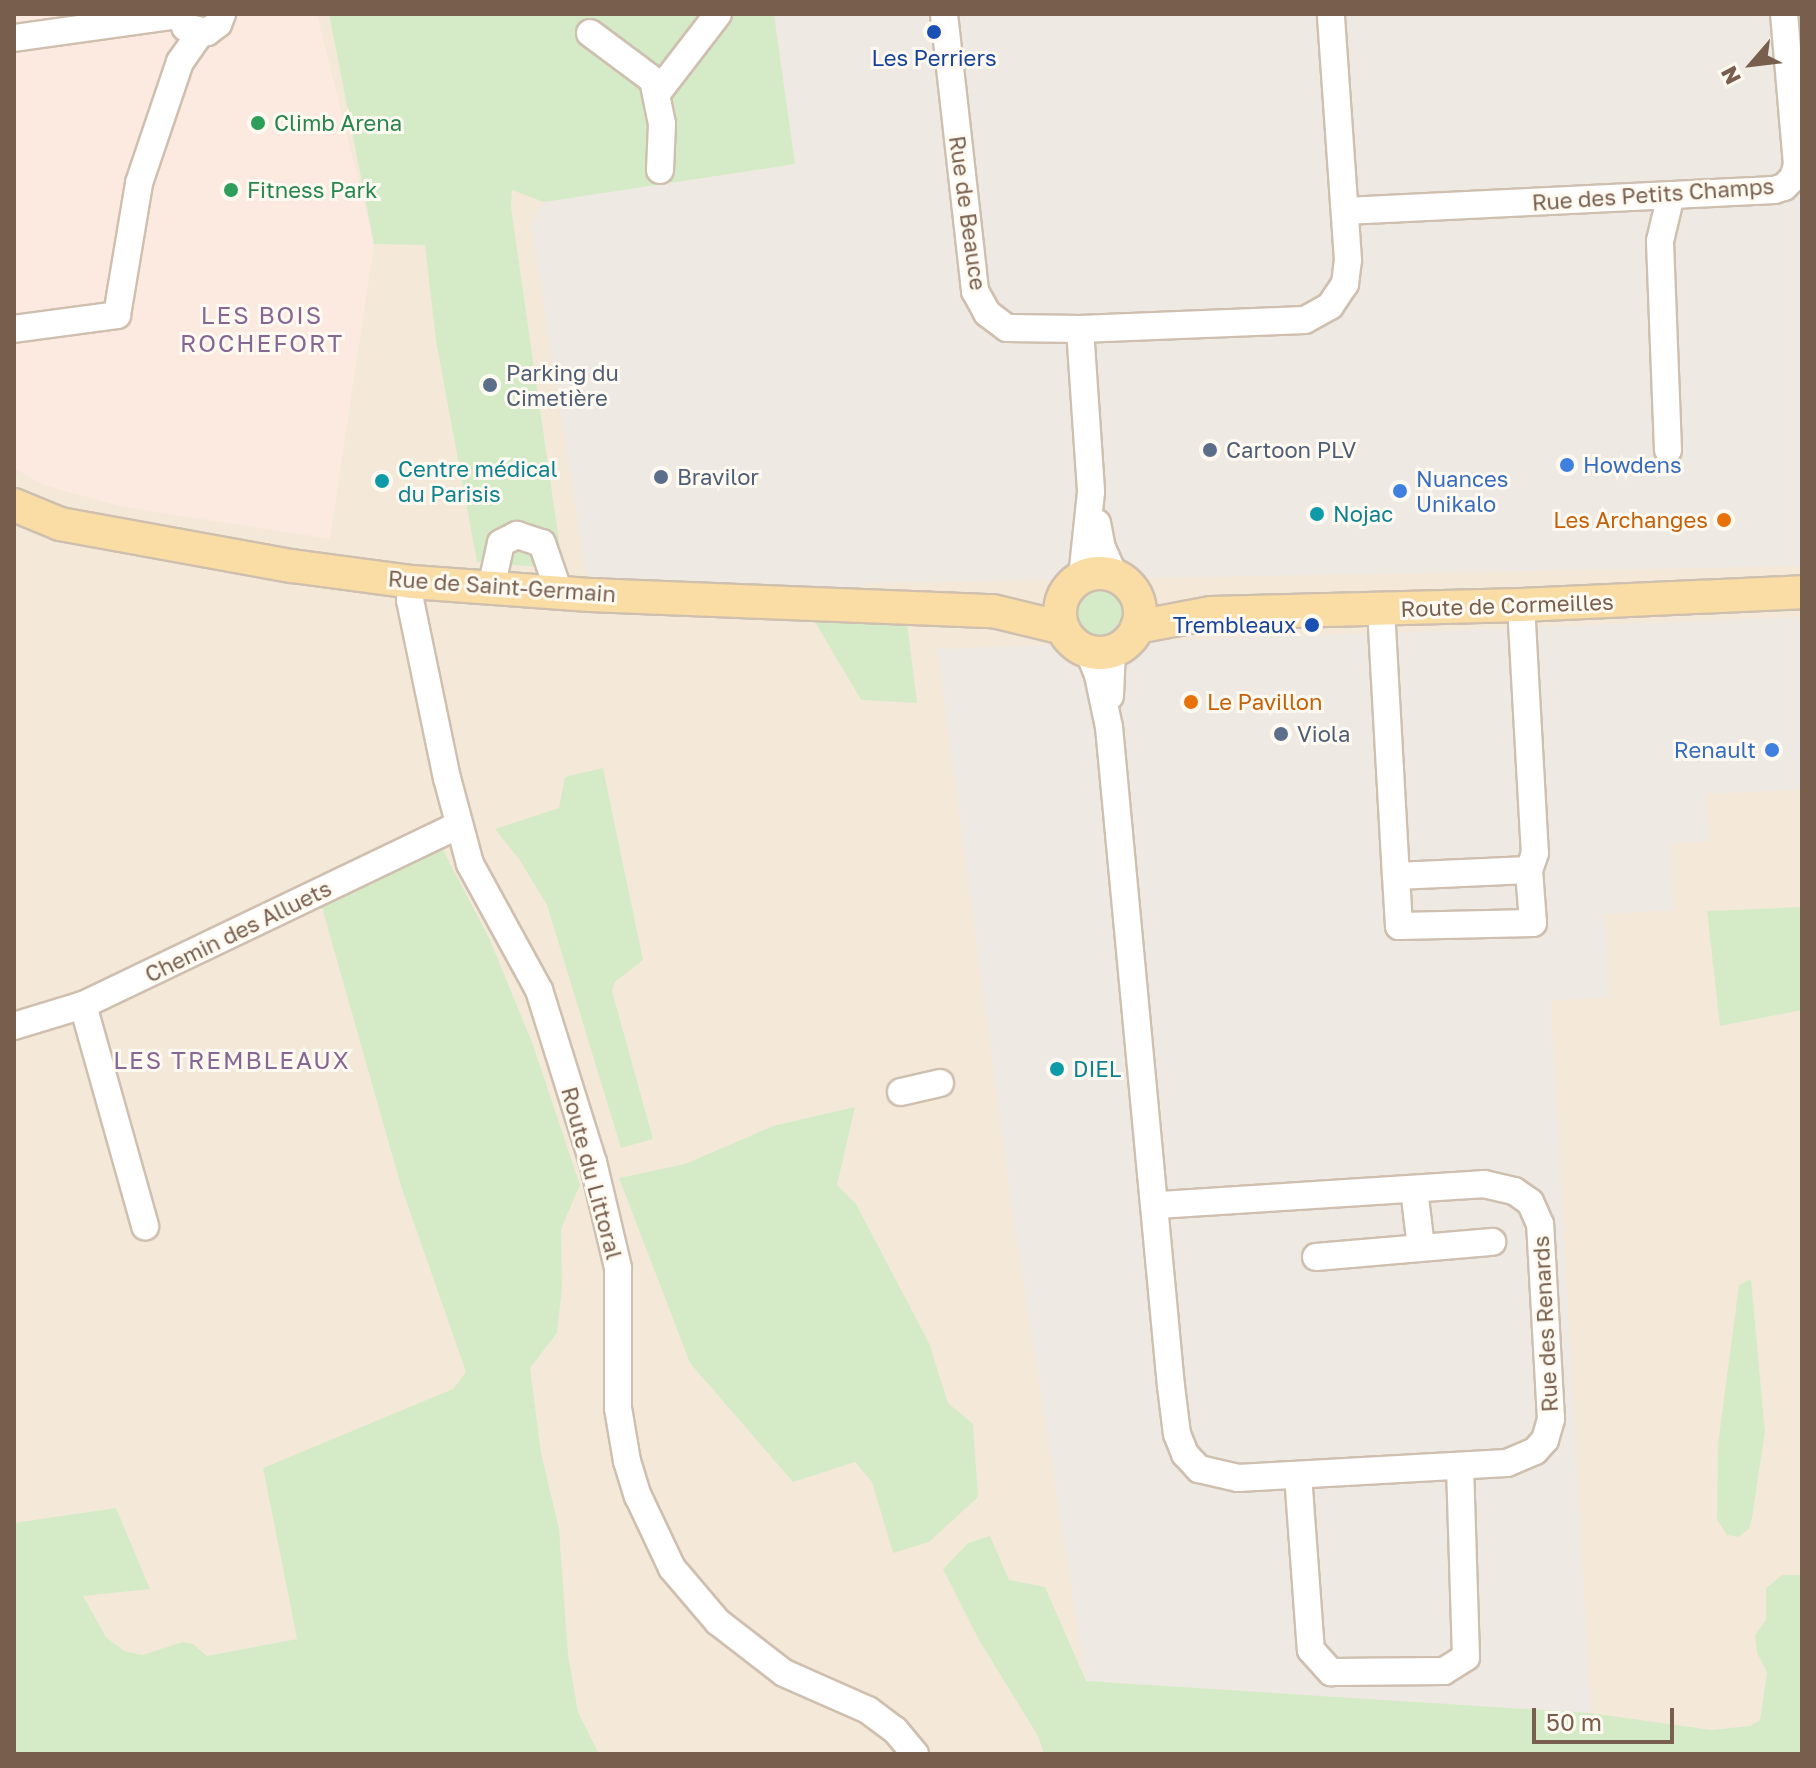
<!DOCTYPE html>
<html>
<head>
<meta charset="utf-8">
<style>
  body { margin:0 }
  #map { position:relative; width:1816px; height:1768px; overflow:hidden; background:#fcf6ea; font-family:"Golos Text",sans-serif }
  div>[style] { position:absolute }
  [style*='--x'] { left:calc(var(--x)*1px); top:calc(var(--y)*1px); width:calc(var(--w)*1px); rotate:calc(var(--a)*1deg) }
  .residential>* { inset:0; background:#f4e9d9 }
  .commercial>* { inset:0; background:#fce9df }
  .industrial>* { inset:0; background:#eee9e3 }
  .green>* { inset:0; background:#d5ebc8 }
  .round { border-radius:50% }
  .roads { filter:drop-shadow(2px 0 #cfbfaf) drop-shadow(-2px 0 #cfbfaf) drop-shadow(0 2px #cfbfaf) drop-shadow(0 -2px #cfbfaf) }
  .minor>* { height:26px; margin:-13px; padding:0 13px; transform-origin:13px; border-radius:13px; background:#fff }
  .major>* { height:32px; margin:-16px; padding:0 16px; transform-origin:16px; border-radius:16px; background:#f9dda5 }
  .major>.ring { margin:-16px; padding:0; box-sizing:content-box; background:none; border:32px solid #f9dda5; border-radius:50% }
  .dots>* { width:22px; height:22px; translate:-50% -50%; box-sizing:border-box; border:4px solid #fffaf1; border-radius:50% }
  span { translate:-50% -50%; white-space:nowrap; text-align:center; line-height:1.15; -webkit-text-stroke:6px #fffaf1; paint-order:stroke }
  .transit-label { font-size:22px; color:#164399 }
  .right { translate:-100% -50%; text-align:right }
  .leisure-label { font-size:22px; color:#27864d }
  .left { translate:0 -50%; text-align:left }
  .street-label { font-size:22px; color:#785e4d }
  .service-label { font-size:22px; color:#4e5e75 }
  .shop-label { font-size:22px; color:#366cbe }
  .culture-label { font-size:22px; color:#0d838f }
  .food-label { font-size:22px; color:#c56008 }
  .neighbourhood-label { font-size:24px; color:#866693; letter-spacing:2px }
  .frame { position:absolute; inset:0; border:16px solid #785e4d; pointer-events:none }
  .north { position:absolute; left:1712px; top:24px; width:80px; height:80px; -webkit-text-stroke:6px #fffaf1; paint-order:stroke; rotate:242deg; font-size:22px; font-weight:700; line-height:32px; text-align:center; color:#785e4d }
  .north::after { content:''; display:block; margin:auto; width:28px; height:36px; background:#785e4d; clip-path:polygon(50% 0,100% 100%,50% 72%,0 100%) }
  .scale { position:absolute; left:1532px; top:1708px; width:142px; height:36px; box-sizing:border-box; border:4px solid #785e4d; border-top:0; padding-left:10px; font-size:24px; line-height:28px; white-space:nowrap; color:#785e4d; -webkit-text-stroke:6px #fffaf1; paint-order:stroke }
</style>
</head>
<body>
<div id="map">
  <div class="residential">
    <div style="clip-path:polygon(14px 14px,1802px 14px,1802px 1754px,14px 1754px)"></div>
  </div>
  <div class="commercial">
    <div style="clip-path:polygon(14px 14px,317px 14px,374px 244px,330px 539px,123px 507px,43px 485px,14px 468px)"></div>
  </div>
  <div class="industrial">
    <div style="clip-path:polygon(774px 14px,1802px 14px,1802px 566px,871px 583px,839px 594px,596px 580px,586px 573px,531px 224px,544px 202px,795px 164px)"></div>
    <div style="clip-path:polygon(1802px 617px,1802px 789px,1706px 794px,1709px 841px,1671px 844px,1674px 910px,1605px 914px,1609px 997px,1551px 1001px,1591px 1713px,1086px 1681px,1012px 1209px,937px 649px)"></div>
  </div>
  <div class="green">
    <div style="clip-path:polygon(329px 14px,774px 14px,795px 164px,544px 202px,512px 190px,511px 207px,563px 569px,477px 562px,436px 341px,425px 245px,374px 244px)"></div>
    <div class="round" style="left:1072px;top:585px;width:56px;height:56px"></div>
    <div style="clip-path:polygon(815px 622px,907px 623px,917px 703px,861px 700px)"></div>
    <div style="clip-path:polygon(603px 768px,643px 960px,615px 982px,612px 991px,653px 1139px,621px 1148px,547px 905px,519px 859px,495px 829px,559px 808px,565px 777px)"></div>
    <div style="clip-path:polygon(441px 846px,489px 938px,532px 1042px,580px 1185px,561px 1229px,562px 1287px,557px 1333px,530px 1368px,541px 1453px,559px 1529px,568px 1654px,578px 1712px,599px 1754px,14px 1754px,14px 1523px,116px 1508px,150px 1589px,83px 1596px,106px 1637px,124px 1651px,142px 1655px,183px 1642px,193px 1644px,207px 1656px,297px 1639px,263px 1468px,453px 1389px,466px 1372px,401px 1186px,319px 897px)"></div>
    <div style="clip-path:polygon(1802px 907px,1802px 1010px,1720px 1026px,1707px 911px)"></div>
    <div style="clip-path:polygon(855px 1107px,837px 1185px,856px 1204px,929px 1343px,948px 1403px,973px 1424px,978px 1497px,929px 1542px,893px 1553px,872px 1482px,855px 1462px,793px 1482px,690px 1363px,619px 1178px,685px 1164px,773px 1126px)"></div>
    <div style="clip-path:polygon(1751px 1279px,1765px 1432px,1752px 1518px,1749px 1529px,1738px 1537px,1727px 1535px,1717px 1520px,1718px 1444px,1739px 1285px)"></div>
    <div style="clip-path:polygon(990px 1536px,1009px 1580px,1045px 1587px,1086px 1681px,1591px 1713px,1711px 1730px,1750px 1726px,1760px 1720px,1767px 1672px,1757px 1653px,1755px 1635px,1766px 1620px,1766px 1588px,1782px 1575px,1802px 1575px,1802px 1754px,1044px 1754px,1038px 1736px,979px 1640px,943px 1569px,968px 1543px)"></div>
  </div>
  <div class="roads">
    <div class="minor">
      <div style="--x:944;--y:14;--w:279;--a:83.6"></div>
      <div style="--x:975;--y:291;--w:25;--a:61"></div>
      <div style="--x:987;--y:313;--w:25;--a:37"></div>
      <div style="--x:1007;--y:328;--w:73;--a:0.8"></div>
      <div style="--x:1080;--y:329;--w:225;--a:-2.3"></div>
      <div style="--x:1305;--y:320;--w:29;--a:-29"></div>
      <div style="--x:1330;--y:306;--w:27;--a:-56"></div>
      <div style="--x:1345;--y:284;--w:24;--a:-83"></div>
      <div style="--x:1348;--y:260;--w:247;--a:-94"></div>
      <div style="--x:185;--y:27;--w:23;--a:13"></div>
      <div style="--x:207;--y:32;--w:14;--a:-36"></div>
      <div style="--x:218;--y:24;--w:11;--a:-68"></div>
      <div style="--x:590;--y:33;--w:79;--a:36.7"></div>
      <div style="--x:653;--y:80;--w:45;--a:78.4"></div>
      <div style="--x:662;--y:124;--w:46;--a:92.5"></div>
      <div style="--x:14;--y:38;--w:165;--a:-8"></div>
      <div style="--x:658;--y:92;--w:98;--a:-52.4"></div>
      <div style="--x:1345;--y:211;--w:430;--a:-2.8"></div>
      <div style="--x:1774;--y:190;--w:10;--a:-17"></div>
      <div style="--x:1784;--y:187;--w:13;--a:-45"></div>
      <div style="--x:1793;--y:178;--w:14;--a:-73"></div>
      <div style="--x:1797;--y:165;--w:152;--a:-94.9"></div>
      <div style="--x:14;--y:329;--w:104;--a:-7.7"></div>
      <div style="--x:117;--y:315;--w:134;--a:-80.5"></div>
      <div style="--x:139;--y:183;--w:128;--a:-71.3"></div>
      <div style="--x:180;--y:62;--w:35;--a:-55"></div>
      <div style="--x:1080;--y:329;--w:163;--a:86.1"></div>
      <div style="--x:1091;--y:492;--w:85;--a:96"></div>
      <div style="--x:1668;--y:450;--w:209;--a:-92.2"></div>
      <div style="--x:1660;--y:241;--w:47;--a:-76.6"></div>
      <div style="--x:1097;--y:523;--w:25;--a:79"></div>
      <div style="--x:1102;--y:548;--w:30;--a:66"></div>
      <div style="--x:412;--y:582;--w:18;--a:96"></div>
      <div style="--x:410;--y:600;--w:182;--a:78.3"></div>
      <div style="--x:447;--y:778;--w:89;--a:75"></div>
      <div style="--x:470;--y:864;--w:144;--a:61.3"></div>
      <div style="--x:539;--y:990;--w:180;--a:72.6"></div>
      <div style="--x:593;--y:1162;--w:109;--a:76.7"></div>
      <div style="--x:618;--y:1268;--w:140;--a:90"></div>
      <div style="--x:618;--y:1408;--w:54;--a:80.4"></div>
      <div style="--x:627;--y:1461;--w:37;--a:73"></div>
      <div style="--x:638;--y:1496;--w:80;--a:64.7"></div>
      <div style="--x:672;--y:1568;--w:71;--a:49.6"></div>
      <div style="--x:718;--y:1622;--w:83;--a:37.7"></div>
      <div style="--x:784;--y:1673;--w:92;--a:23.8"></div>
      <div style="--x:868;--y:1710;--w:34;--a:37"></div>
      <div style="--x:895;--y:1730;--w:31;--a:50"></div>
      <div style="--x:491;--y:588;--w:46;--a:-77.5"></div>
      <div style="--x:501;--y:543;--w:18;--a:-27"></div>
      <div style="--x:517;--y:535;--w:26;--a:18"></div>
      <div style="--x:542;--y:543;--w:52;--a:70.9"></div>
      <div style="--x:1521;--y:605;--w:248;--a:86.8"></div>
      <div style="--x:1535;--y:853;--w:18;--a:109"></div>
      <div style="--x:1381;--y:609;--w:267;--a:86.8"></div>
      <div style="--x:1088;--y:650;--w:27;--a:68"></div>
      <div style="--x:1098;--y:675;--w:53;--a:78.1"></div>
      <div style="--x:1109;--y:727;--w:662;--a:84.63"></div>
      <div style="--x:1171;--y:1386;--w:48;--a:82.9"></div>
      <div style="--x:1177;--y:1434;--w:22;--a:68"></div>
      <div style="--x:1185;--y:1454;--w:21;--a:47"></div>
      <div style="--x:1199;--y:1469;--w:40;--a:13"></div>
      <div style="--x:1238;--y:1478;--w:269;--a:-3.2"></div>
      <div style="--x:1507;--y:1463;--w:30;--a:-23"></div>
      <div style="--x:1535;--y:1451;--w:15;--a:-48"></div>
      <div style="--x:1545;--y:1440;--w:22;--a:-74"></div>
      <div style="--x:1551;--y:1419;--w:195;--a:-93.2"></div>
      <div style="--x:1540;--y:1224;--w:24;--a:-114"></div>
      <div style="--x:1530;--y:1202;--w:19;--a:-145"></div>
      <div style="--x:1514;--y:1191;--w:31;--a:-167"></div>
      <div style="--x:1484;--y:1184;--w:330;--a:176.3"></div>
      <div style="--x:1110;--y:696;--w:45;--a:-87.5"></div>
      <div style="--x:1529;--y:870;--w:53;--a:85.7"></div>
      <div style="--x:1533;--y:923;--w:134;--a:178.7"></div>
      <div style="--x:1399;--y:926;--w:50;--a:-93.4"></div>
      <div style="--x:1396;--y:876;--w:133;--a:-2.6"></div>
      <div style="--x:83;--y:1005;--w:230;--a:74.3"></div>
      <div style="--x:14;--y:1026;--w:72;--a:-16.9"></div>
      <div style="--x:83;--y:1005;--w:417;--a:-25.6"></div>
      <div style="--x:901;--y:1092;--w:40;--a:-13"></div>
      <div style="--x:1414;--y:1189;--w:59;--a:83.2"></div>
      <div style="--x:1316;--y:1257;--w:177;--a:-4.9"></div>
      <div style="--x:1298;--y:1475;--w:175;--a:85.8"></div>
      <div style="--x:1311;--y:1650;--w:30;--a:48"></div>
      <div style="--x:1331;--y:1672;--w:113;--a:-0.5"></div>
      <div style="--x:1444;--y:1671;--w:26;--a:-32"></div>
      <div style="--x:1466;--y:1657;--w:191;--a:-91.8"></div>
    </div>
    <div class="major">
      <div style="--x:14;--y:505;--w:50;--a:22.4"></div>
      <div style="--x:60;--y:524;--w:236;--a:10.3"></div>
      <div style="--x:292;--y:566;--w:121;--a:7.6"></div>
      <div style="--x:412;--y:582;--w:178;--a:4.2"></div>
      <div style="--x:590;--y:595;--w:403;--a:2.3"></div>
      <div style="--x:993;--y:611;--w:72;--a:13.7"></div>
      <div class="ring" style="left:1060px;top:573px;width:48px;height:48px"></div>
      <div style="--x:1137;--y:627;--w:75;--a:-10.7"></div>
      <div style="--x:1211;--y:613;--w:310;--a:-1.5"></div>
      <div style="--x:1521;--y:605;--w:281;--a:-2.6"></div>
    </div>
  </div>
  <div class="dots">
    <div style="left:934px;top:32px;background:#1a4fb4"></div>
    <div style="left:258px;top:123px;background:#2e9e5b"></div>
    <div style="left:231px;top:190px;background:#2e9e5b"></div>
    <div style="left:490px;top:385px;background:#5c6f8a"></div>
    <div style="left:1210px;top:450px;background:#5c6f8a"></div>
    <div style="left:1567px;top:465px;background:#3f7fe0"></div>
    <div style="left:661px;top:477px;background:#5c6f8a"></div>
    <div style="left:382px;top:481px;background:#0f9aa8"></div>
    <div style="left:1400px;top:491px;background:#3f7fe0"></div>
    <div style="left:1317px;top:514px;background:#0f9aa8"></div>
    <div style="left:1724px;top:520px;background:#e8710a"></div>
    <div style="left:1312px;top:625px;background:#1a4fb4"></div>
    <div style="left:1191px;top:702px;background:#e8710a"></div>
    <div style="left:1281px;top:734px;background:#5c6f8a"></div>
    <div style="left:1772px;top:750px;background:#3f7fe0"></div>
    <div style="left:1057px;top:1069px;background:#0f9aa8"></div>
  </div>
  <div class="transit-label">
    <span style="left:934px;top:58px">Les Perriers</span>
    <span class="right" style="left:1296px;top:625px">Trembleaux</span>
  </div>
  <div class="leisure-label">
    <span class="left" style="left:274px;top:123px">Climb Arena</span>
    <span class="left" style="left:247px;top:190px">Fitness Park</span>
  </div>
  <div class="street-label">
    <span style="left:1653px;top:194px;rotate:-4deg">Rue des Petits Champs</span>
    <span style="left:968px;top:213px;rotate:82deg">Rue de Beauce</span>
    <span style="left:502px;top:586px;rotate:4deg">Rue de Saint-Germain</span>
    <span style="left:1507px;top:605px;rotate:-2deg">Route de Cormeilles</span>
    <span style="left:238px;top:931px;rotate:-26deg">Chemin des Alluets</span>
    <span style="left:592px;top:1173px;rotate:75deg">Route du Littoral</span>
    <span style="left:1545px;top:1324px;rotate:-93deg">Rue des Renards</span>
  </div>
  <div class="service-label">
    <span class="left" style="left:506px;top:385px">Parking du<br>Cimetière</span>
    <span class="left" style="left:1226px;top:450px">Cartoon PLV</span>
    <span class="left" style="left:677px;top:477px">Bravilor</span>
    <span class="left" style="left:1297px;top:734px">Viola</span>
  </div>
  <div class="shop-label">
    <span class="left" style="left:1583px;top:465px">Howdens</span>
    <span class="left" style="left:1416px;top:491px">Nuances<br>Unikalo</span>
    <span class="right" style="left:1756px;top:750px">Renault</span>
  </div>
  <div class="culture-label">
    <span class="left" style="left:398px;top:481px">Centre médical<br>du Parisis</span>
    <span class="left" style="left:1333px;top:514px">Nojac</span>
    <span class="left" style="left:1073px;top:1069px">DIEL</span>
  </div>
  <div class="food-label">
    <span class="right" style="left:1708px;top:520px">Les Archanges</span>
    <span class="left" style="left:1207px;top:702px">Le Pavillon</span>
  </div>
  <div class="neighbourhood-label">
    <span style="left:262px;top:329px">LES BOIS<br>ROCHEFORT</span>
    <span style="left:232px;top:1060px">LES TREMBLEAUX</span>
  </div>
  <div class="frame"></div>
  <div class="north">N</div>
  <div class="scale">50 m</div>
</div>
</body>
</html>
